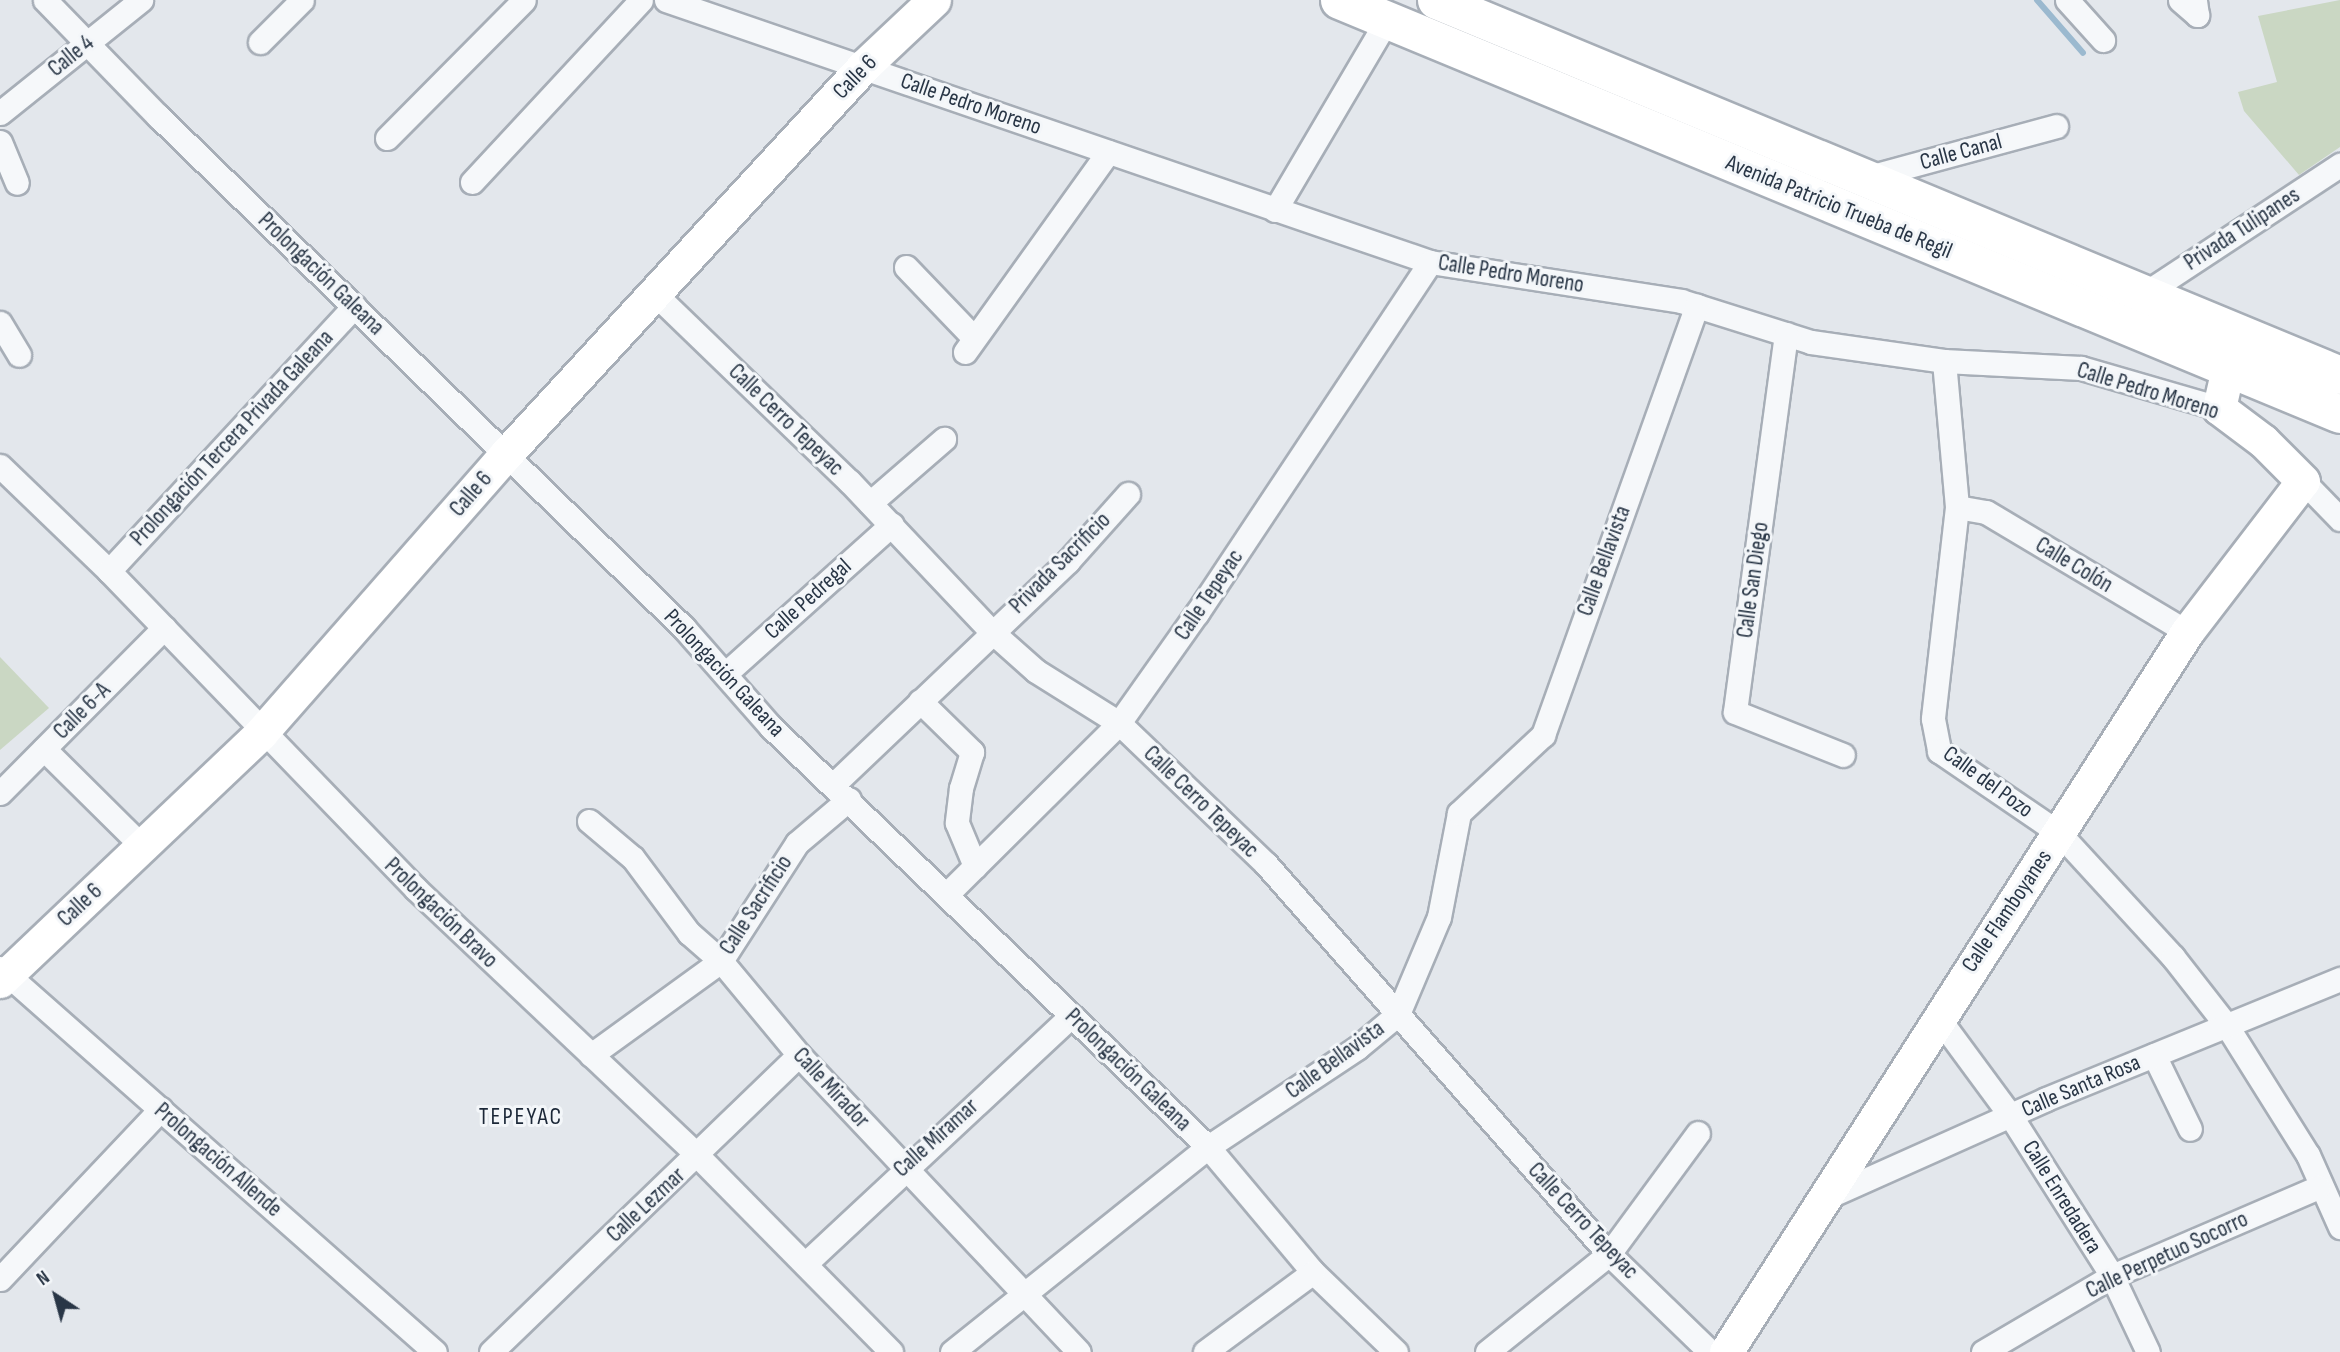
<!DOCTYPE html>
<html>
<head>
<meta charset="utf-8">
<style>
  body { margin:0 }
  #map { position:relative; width:2340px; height:1352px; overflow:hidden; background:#e3e7ec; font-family:"Sofia Sans Condensed",sans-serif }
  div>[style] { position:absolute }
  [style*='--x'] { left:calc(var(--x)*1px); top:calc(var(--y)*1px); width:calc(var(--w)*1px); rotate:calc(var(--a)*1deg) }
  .green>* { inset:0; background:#cad7c3 }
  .stream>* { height:6px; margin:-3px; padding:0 3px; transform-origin:3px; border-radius:3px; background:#9bb9cf }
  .roads { filter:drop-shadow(2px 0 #a7aeb7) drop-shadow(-2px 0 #a7aeb7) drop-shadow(0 2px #a7aeb7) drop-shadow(0 -2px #a7aeb7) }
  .street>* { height:23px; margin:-11.5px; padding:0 11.5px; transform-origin:11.5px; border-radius:11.5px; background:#f6f8fa }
  .secondary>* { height:33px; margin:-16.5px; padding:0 16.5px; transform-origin:16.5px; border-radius:16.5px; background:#fff }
  .primary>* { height:37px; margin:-18.5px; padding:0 18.5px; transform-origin:18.5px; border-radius:18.5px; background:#fff }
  span { translate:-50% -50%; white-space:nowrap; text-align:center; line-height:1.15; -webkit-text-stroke:6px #f3f6f9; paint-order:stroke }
  .street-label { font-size:23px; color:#293646 }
  .neighbourhood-label { font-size:24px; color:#1b2737; letter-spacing:2px }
  .north { position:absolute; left:21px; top:1261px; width:70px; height:70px; -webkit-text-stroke:5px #f3f6f9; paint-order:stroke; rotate:324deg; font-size:19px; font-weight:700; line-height:28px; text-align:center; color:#293646 }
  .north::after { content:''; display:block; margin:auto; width:24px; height:32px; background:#293646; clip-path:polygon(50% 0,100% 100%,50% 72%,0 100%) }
</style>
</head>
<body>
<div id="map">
  <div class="green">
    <div style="clip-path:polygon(2340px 0,2340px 147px,2299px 175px,2244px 111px,2238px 92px,2277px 82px,2258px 16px)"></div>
    <div style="clip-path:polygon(0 657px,49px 708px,0 750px)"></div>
  </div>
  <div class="stream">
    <div style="--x:2037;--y:0;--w:70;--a:49"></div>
  </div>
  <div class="roads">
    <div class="street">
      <div style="--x:45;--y:0;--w:162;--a:45.8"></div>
      <div style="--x:158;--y:116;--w:734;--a:44.23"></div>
      <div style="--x:684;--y:628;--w:132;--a:48.7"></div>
      <div style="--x:771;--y:727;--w:606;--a:43.86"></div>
      <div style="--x:1208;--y:1147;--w:163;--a:50"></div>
      <div style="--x:1313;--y:1272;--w:115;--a:43.9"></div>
      <div style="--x:666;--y:0;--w:808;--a:18.93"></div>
      <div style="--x:1430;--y:262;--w:254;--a:8.8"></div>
      <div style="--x:1681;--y:301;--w:136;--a:17.5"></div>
      <div style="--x:1811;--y:342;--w:134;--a:8.1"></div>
      <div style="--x:1944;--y:361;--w:137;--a:2.9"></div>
      <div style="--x:2081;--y:368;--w:144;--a:16.2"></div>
      <div style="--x:2067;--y:0;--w:54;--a:48"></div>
      <div style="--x:2180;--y:0;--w:23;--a:41"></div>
      <div style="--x:2197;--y:15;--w:15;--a:-98"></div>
      <div style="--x:260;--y:42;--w:59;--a:-45"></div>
      <div style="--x:0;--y:113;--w:181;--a:-38.7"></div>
      <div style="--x:387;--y:138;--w:194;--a:-45.2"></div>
      <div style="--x:0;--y:142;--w:44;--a:67.5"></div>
      <div style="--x:1865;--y:178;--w:198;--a:-15.2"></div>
      <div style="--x:472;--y:182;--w:248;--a:-47.1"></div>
      <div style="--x:1275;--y:210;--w:221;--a:-59.5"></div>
      <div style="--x:906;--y:267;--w:98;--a:46.2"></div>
      <div style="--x:654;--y:293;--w:271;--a:44"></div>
      <div style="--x:849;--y:481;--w:207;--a:46.6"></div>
      <div style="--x:991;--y:631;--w:60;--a:41.6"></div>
      <div style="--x:1036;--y:671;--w:98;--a:32.1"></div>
      <div style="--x:1119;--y:723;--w:204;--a:43.8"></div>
      <div style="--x:1266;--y:864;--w:519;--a:48.67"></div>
      <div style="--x:1609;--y:1254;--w:141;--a:44.1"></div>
      <div style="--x:2144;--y:294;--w:235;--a:-33.4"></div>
      <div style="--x:0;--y:323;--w:37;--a:59"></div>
      <div style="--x:1786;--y:334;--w:381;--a:97.7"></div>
      <div style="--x:1735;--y:712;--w:116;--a:21.7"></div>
      <div style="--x:965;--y:352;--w:246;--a:-54.4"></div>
      <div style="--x:1944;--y:361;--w:147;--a:84.9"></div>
      <div style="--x:1957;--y:507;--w:213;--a:96.5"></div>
      <div style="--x:1933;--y:719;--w:33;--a:79"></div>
      <div style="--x:1939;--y:751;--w:145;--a:34.3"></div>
      <div style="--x:2059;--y:833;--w:168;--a:47.4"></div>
      <div style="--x:2173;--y:957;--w:88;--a:52"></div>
      <div style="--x:2227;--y:1026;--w:152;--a:57.9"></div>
      <div style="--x:2308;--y:1155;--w:79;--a:66"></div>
      <div style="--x:0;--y:466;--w:151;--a:43.9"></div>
      <div style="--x:109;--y:571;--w:442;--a:46"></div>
      <div style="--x:416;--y:889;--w:388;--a:43.4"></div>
      <div style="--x:698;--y:1156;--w:275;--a:45.4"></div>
      <div style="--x:2303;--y:481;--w:53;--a:45.8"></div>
      <div style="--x:870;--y:503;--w:98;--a:-40.9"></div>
      <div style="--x:1957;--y:507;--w:29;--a:10"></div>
      <div style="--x:1986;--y:512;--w:234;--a:30.8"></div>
      <div style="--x:109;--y:571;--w:361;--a:-47.2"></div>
      <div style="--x:725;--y:674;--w:224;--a:-41.9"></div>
      <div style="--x:920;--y:701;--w:73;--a:44.4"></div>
      <div style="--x:972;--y:752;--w:38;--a:107"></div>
      <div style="--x:961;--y:788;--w:35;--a:97"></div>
      <div style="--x:957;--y:823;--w:47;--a:67.3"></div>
      <div style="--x:44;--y:749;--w:138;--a:44.7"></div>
      <div style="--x:833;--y:785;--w:325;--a:-43.6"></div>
      <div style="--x:1068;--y:561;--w:90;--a:-48.2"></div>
      <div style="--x:0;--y:793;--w:233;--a:-45.2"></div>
      <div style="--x:589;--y:821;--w:57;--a:40.1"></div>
      <div style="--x:633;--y:858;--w:94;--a:53.3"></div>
      <div style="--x:689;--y:933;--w:43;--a:41.2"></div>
      <div style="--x:721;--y:961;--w:122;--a:50.3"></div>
      <div style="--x:799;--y:1055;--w:408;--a:46.7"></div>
      <div style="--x:946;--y:895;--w:244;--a:-44.8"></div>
      <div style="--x:1119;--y:723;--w:135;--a:-54.7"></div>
      <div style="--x:1197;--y:613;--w:421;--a:-56.4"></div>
      <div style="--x:0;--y:968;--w:580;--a:41.44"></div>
      <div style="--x:1937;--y:1016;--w:123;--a:53.6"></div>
      <div style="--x:2010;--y:1115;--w:191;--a:57.6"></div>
      <div style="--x:2112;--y:1276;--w:84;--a:64.7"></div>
      <div style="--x:591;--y:1055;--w:160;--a:-35.9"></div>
      <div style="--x:721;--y:961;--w:140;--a:-57.2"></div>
      <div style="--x:797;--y:843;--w:68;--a:-40.2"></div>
      <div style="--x:2154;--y:1055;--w:82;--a:64.1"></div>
      <div style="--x:1825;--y:1198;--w:242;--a:-24.1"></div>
      <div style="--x:2046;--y:1099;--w:318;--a:-22.2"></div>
      <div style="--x:805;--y:1264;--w:364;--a:-43"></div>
      <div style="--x:0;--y:1279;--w:234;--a:-46.6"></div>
      <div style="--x:491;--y:1352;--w:428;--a:-44"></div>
      <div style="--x:952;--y:1352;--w:328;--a:-38.7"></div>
      <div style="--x:1208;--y:1147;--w:179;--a:-33.6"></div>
      <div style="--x:1357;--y:1048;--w:53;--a:-39.7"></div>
      <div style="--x:1398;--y:1014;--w:105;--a:-67.1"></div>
      <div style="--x:1439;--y:917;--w:106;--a:-79.1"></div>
      <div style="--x:1459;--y:813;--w:115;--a:-42.9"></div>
      <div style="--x:1543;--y:735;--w:456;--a:-70.3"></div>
      <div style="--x:1205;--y:1352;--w:134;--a:-36.5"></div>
      <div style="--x:1487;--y:1352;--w:156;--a:-38.8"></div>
      <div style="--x:1609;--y:1254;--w:150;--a:-53.7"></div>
      <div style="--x:1983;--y:1352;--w:150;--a:-30.5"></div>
      <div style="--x:2112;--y:1276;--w:225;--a:-23.3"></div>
    </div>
    <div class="secondary">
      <div style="--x:0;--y:981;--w:360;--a:-43.5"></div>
      <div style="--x:261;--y:733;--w:373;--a:-48.7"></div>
      <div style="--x:507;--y:453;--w:527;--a:-47.31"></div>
      <div style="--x:864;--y:66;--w:96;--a:-43.3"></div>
      <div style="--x:1726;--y:1352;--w:855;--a:-57.37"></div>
      <div style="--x:2187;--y:632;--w:190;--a:-52.5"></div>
      <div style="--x:2303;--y:481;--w:57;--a:-135"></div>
      <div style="--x:2263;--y:441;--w:55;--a:-143.1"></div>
      <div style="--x:2219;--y:408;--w:41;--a:-77.3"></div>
    </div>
    <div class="primary">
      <div style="--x:1339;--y:0;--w:1083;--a:22.47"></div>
      <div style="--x:1436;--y:0;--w:979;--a:22.53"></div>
    </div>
  </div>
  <div class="street-label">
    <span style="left:71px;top:56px;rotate:-39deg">Calle 4</span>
    <span style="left:855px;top:77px;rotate:-46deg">Calle 6</span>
    <span style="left:971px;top:104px;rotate:19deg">Calle Pedro Moreno</span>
    <span style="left:1961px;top:152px;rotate:-15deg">Calle Canal</span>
    <span style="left:1839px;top:207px;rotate:22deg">Avenida Patricio Trueba de Regil</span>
    <span style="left:2242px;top:229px;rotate:-33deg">Privada Tulipanes</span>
    <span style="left:321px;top:274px;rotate:44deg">Prolongación Galeana</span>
    <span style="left:1511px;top:274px;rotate:9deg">Calle Pedro Moreno</span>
    <span style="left:2148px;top:391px;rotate:17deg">Calle Pedro Moreno</span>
    <span style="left:786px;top:420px;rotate:44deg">Calle Cerro Tepeyac</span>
    <span style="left:232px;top:438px;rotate:-47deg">Prolongación Tercera Privada Galeana</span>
    <span style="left:471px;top:494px;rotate:-49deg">Calle 6</span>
    <span style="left:1604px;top:561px;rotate:-70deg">Calle Bellavista</span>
    <span style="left:1060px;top:563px;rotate:-45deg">Privada Sacrificio</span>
    <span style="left:2074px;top:565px;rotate:31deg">Calle Colón</span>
    <span style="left:1753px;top:580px;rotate:-82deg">Calle San Diego</span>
    <span style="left:1209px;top:595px;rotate:-56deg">Calle Tepeyac</span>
    <span style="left:808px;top:599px;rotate:-42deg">Calle Pedregal</span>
    <span style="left:724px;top:673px;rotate:47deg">Prolongación Galeana</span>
    <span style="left:82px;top:711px;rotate:-45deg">Calle 6-A</span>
    <span style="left:1988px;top:782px;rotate:36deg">Calle del Pozo</span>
    <span style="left:1201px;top:802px;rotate:44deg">Calle Cerro Tepeyac</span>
    <span style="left:80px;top:905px;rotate:-43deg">Calle 6</span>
    <span style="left:756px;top:905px;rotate:-57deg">Calle Sacrificio</span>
    <span style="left:2007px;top:911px;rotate:-56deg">Calle Flamboyanes</span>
    <span style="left:441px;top:913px;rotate:44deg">Prolongación Bravo</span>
    <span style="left:1335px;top:1060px;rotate:-36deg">Calle Bellavista</span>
    <span style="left:1128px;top:1070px;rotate:44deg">Prolongación Galeana</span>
    <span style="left:2081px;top:1086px;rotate:-23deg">Calle Santa Rosa</span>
    <span style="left:831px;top:1088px;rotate:47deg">Calle Mirador</span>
    <span style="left:936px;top:1138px;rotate:-42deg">Calle Miramar</span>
    <span style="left:218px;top:1160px;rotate:41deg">Prolongación Allende</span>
    <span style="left:2062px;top:1197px;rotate:58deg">Calle Enredadera</span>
    <span style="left:646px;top:1205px;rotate:-43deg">Calle Lezmar</span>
    <span style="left:1583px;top:1221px;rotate:47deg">Calle Cerro Tepeyac</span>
    <span style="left:2167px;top:1255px;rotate:-25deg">Calle Perpetuo Socorro</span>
  </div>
  <div class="neighbourhood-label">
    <span style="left:521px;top:1117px">TEPEYAC</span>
  </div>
  <div class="north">N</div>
</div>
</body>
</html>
